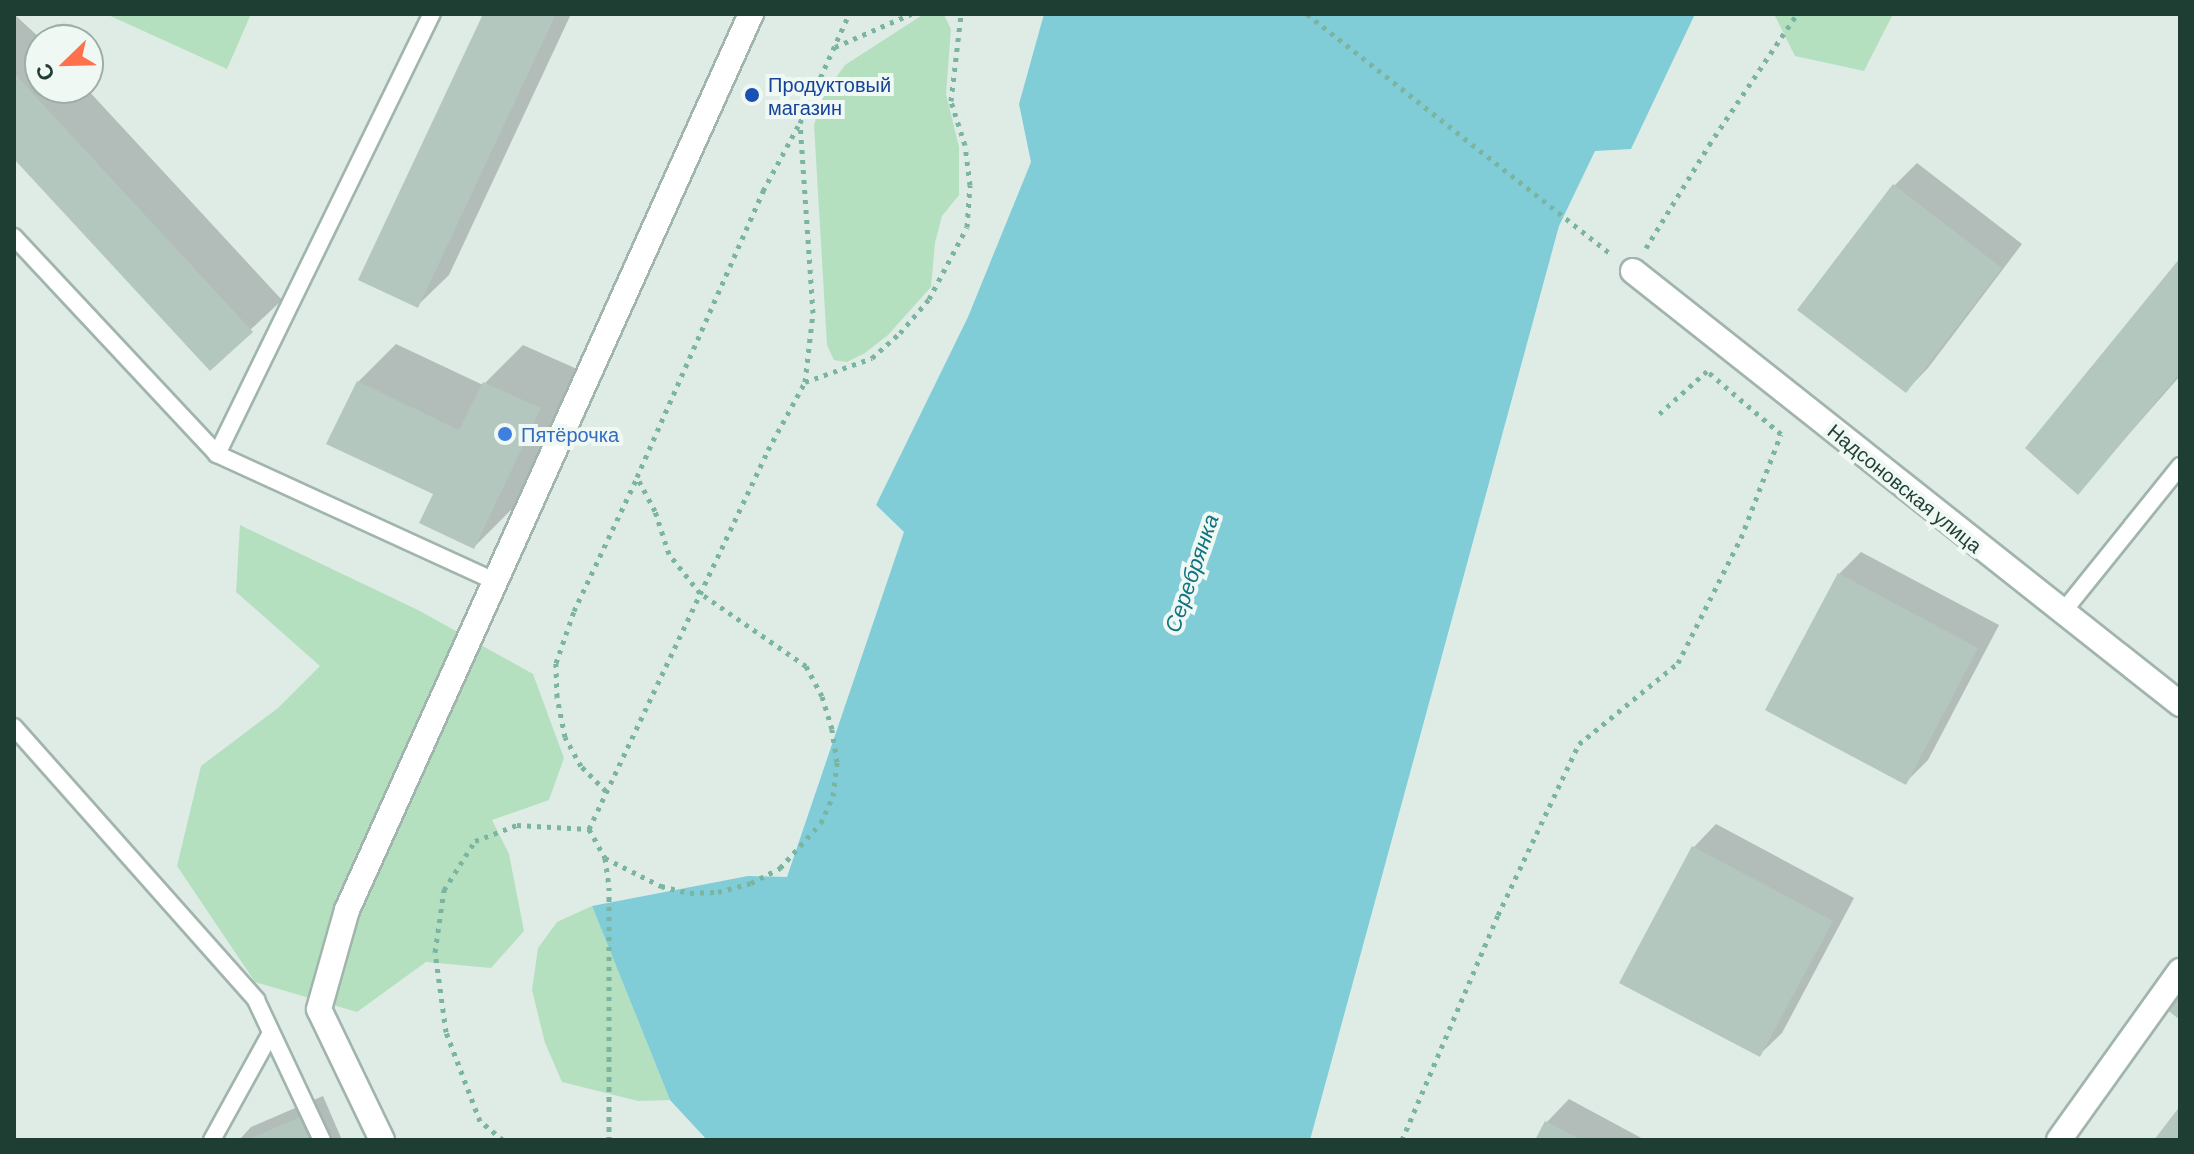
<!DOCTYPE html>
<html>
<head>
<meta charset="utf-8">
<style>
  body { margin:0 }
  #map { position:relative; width:2194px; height:1154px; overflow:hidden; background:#dfece6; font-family:Barlow,sans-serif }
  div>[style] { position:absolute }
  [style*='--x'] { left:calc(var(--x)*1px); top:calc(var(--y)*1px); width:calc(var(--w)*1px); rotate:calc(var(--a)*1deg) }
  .green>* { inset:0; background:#b5e0bf }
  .water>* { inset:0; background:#80cdd8 }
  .shadow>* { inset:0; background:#0003 }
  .building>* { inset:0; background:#b4c7bf }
  .path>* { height:5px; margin-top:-2.5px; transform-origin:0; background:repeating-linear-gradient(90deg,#7bb4a0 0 4px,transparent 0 10px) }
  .roads { filter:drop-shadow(2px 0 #a1b4ad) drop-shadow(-2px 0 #a1b4ad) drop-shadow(0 2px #a1b4ad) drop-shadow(0 -2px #a1b4ad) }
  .lane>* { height:16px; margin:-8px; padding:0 8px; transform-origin:8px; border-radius:8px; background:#fff }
  .street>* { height:24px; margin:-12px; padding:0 12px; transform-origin:12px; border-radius:12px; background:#fff }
  .secondary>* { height:24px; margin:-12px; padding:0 12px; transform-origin:12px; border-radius:12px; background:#fff }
  .dots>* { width:22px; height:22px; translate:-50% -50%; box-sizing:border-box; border:4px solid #f0f8f4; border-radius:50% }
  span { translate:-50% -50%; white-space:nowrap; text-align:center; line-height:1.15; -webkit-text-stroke:8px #f0f8f4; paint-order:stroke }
  .transit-label { font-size:20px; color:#164399 }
  .left { translate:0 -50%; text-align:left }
  .shop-label { font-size:20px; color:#366cbe }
  .street-label { font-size:20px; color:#1e3e34 }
  .water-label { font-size:22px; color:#117281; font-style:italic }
  .frame { position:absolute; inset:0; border:16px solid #1e3e34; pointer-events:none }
  .north { position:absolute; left:24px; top:24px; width:80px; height:80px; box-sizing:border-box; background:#f0f8f4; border:2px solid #9caea7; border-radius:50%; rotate:247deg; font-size:22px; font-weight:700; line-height:32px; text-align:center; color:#1e3e34 }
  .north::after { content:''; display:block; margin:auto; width:28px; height:36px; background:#ff714a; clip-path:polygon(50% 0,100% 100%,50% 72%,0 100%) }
</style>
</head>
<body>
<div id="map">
  <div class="green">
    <div style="clip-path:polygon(106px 14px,251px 14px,227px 69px)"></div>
    <div style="clip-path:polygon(924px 14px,944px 15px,951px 29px,946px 94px,959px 147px,959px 195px,942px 216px,935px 243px,931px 287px,888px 335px,865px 353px,847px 362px,834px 360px,827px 345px,814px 125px,824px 94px,845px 65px)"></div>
    <div style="clip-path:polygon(1774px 14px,1893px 14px,1864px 71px,1795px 56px)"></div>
    <div style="clip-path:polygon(240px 525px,420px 611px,533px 674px,564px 758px,549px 800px,492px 820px,509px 854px,524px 931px,491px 968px,426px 962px,357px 1012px,255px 982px,177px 866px,201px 766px,278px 708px,320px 666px,236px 592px)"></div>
    <div style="clip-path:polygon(592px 906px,670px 1100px,638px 1101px,562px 1082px,545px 1043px,532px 990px,538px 948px,557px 922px)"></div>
  </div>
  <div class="water">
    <div style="clip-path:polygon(1044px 14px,1695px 14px,1631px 149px,1595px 151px,1559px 226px,1310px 1140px,707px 1140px,670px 1100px,592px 906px,748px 876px,787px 877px,904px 532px,876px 505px,968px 317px,1031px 162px,1019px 104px)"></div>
  </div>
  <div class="shadow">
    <div style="clip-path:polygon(14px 14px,42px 40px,40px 88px,86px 88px,282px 300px,210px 368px,14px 156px)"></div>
    <div style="clip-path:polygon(485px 14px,571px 14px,449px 275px,418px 305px)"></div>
    <div style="clip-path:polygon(1917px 163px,2022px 244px,1928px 368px,1906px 391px,1894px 186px)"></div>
    <div style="clip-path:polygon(2180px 262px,2180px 376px,2078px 492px)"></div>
    <div style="clip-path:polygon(396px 344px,483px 385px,523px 345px,577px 369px,512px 509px,474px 547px,358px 382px)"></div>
    <div style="clip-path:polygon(1861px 552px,1999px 625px,1928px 760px,1906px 782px,1839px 574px)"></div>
    <div style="clip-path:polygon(1716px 824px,1854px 898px,1782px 1033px,1759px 1055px,1622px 982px,1694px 847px)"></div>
    <div style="clip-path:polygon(323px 1096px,342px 1140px,239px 1140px,251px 1127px)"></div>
    <div style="clip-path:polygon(1569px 1099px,1645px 1140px,1537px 1140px,1547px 1122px)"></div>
  </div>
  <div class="building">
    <div style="clip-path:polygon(483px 14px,556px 14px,418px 308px,358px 280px)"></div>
    <div style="clip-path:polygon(14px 73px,253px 332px,210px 371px,14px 159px)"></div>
    <div style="clip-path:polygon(1893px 184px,2002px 268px,1906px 393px,1797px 310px)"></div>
    <div style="clip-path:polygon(2180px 258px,2180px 373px,2078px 495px,2025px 448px)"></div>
    <div style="clip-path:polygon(357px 381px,459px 430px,483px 382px,541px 408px,474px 549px,419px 523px,433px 494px,326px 444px)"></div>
    <div style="clip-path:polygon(1838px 573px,1978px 648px,1906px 785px,1765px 710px)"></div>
    <div style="clip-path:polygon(1692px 846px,1833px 921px,1760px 1057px,1619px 983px)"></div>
    <div style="clip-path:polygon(2180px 988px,2180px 1020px,2165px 1008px)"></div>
    <div style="clip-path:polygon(2180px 1106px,2180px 1140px,2154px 1140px)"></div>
    <div style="clip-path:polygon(300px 1117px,311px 1140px,247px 1140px)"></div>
    <div style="clip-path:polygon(1545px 1121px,1582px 1140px,1535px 1140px)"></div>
  </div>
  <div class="path">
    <div style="--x:1307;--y:14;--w:387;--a:38.3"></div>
    <div style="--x:835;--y:47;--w:83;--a:-23.5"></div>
    <div style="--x:1646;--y:248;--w:121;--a:-58.5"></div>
    <div style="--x:1709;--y:145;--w:158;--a:-56.1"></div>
    <div style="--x:805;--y:382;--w:71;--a:-19.7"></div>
    <div style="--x:872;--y:358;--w:38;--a:-42"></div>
    <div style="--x:900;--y:333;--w:45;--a:-49.5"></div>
    <div style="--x:929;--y:299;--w:81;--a:-62.2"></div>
    <div style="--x:967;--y:227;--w:42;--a:-85.9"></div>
    <div style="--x:970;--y:185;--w:40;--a:-97.1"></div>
    <div style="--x:965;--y:145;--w:46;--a:-107.7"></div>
    <div style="--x:951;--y:101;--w:88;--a:-83.4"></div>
    <div style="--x:606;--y:791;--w:35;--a:-135"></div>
    <div style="--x:581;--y:766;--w:33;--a:-119"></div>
    <div style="--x:565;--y:737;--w:41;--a:-101.3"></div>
    <div style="--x:557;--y:697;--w:34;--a:-92"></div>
    <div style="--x:556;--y:663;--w:55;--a:-70.9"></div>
    <div style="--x:574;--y:611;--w:147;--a:-64.7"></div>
    <div style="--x:589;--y:829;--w:33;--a:61"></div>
    <div style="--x:605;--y:858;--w:29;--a:82"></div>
    <div style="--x:609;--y:887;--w:253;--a:90"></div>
    <div style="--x:605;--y:858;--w:63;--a:26.6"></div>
    <div style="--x:661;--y:886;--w:30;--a:14"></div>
    <div style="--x:690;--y:893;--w:28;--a:-2"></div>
    <div style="--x:718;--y:892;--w:34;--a:-15"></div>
    <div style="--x:751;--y:883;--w:33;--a:-27"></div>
    <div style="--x:780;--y:868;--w:61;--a:-47.7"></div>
    <div style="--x:821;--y:823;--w:30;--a:-66"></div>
    <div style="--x:833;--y:796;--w:34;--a:-83"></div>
    <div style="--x:837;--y:762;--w:33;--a:-99"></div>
    <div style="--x:832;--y:729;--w:34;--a:-107"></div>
    <div style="--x:822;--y:696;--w:34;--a:-118"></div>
    <div style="--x:806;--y:666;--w:129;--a:-145.4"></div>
    <div style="--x:700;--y:593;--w:50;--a:-128.5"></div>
    <div style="--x:669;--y:554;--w:45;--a:-108"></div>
    <div style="--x:655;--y:511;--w:38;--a:-118"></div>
    <div style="--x:637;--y:477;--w:313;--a:-66.2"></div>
    <div style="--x:763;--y:191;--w:74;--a:-61.7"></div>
    <div style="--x:503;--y:1140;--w:30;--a:-140"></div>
    <div style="--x:480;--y:1121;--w:95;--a:-110.9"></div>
    <div style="--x:446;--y:1032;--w:81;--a:-97.8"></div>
    <div style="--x:435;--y:952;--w:63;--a:-81.7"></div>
    <div style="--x:444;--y:890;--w:58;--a:-57.7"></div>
    <div style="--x:475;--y:841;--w:45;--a:-20.9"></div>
    <div style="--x:517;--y:825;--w:72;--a:3.2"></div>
    <div style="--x:589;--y:829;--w:419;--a:-64.7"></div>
    <div style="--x:768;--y:450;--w:77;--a:-61.4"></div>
    <div style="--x:805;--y:382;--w:69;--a:-83.4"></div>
    <div style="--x:813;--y:313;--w:190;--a:-93.9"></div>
    <div style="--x:800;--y:123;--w:120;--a:-65.8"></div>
    <div style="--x:1402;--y:1140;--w:245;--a:-66.9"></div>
    <div style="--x:1498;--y:915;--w:189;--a:-64.7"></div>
    <div style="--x:1579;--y:744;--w:128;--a:-39.3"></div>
    <div style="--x:1678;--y:663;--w:140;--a:-63.3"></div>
    <div style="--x:1741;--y:538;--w:111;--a:-69"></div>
    <div style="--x:1781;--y:434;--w:97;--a:-139.6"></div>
    <div style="--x:1707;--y:371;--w:64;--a:138.1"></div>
  </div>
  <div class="roads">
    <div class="lane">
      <div style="--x:14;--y:237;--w:297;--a:46.9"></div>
      <div style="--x:217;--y:454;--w:305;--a:24.6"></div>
      <div style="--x:217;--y:454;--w:490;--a:-64"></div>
      <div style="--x:2062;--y:613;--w:189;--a:-51.2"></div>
      <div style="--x:14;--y:727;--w:365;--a:48.4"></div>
      <div style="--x:256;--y:1000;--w:155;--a:64.8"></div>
      <div style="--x:212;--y:1140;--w:122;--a:-61.1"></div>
    </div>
    <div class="street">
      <div style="--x:1633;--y:271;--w:698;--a:38.36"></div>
      <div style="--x:2059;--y:1140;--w:208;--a:-54.4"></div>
    </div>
    <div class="secondary">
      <div style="--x:382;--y:1140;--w:145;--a:-115.7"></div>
      <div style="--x:319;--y:1009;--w:103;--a:-74.2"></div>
      <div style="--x:347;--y:910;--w:983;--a:-65.73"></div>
    </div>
  </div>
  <div class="dots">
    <div style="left:752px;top:95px;background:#1a4fb4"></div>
    <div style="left:505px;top:434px;background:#3f7fe0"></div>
  </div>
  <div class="transit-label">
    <span class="left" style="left:768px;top:96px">Продуктовый<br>магазин</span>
  </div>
  <div class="shop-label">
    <span class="left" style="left:521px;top:434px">Пятёрочка</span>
  </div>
  <div class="street-label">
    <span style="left:1905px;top:488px;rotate:39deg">Надсоновская улица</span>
  </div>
  <div class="water-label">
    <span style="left:1191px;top:573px;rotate:-71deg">Серебрянка</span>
  </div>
  <div class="frame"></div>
  <div class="north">С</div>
</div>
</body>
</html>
